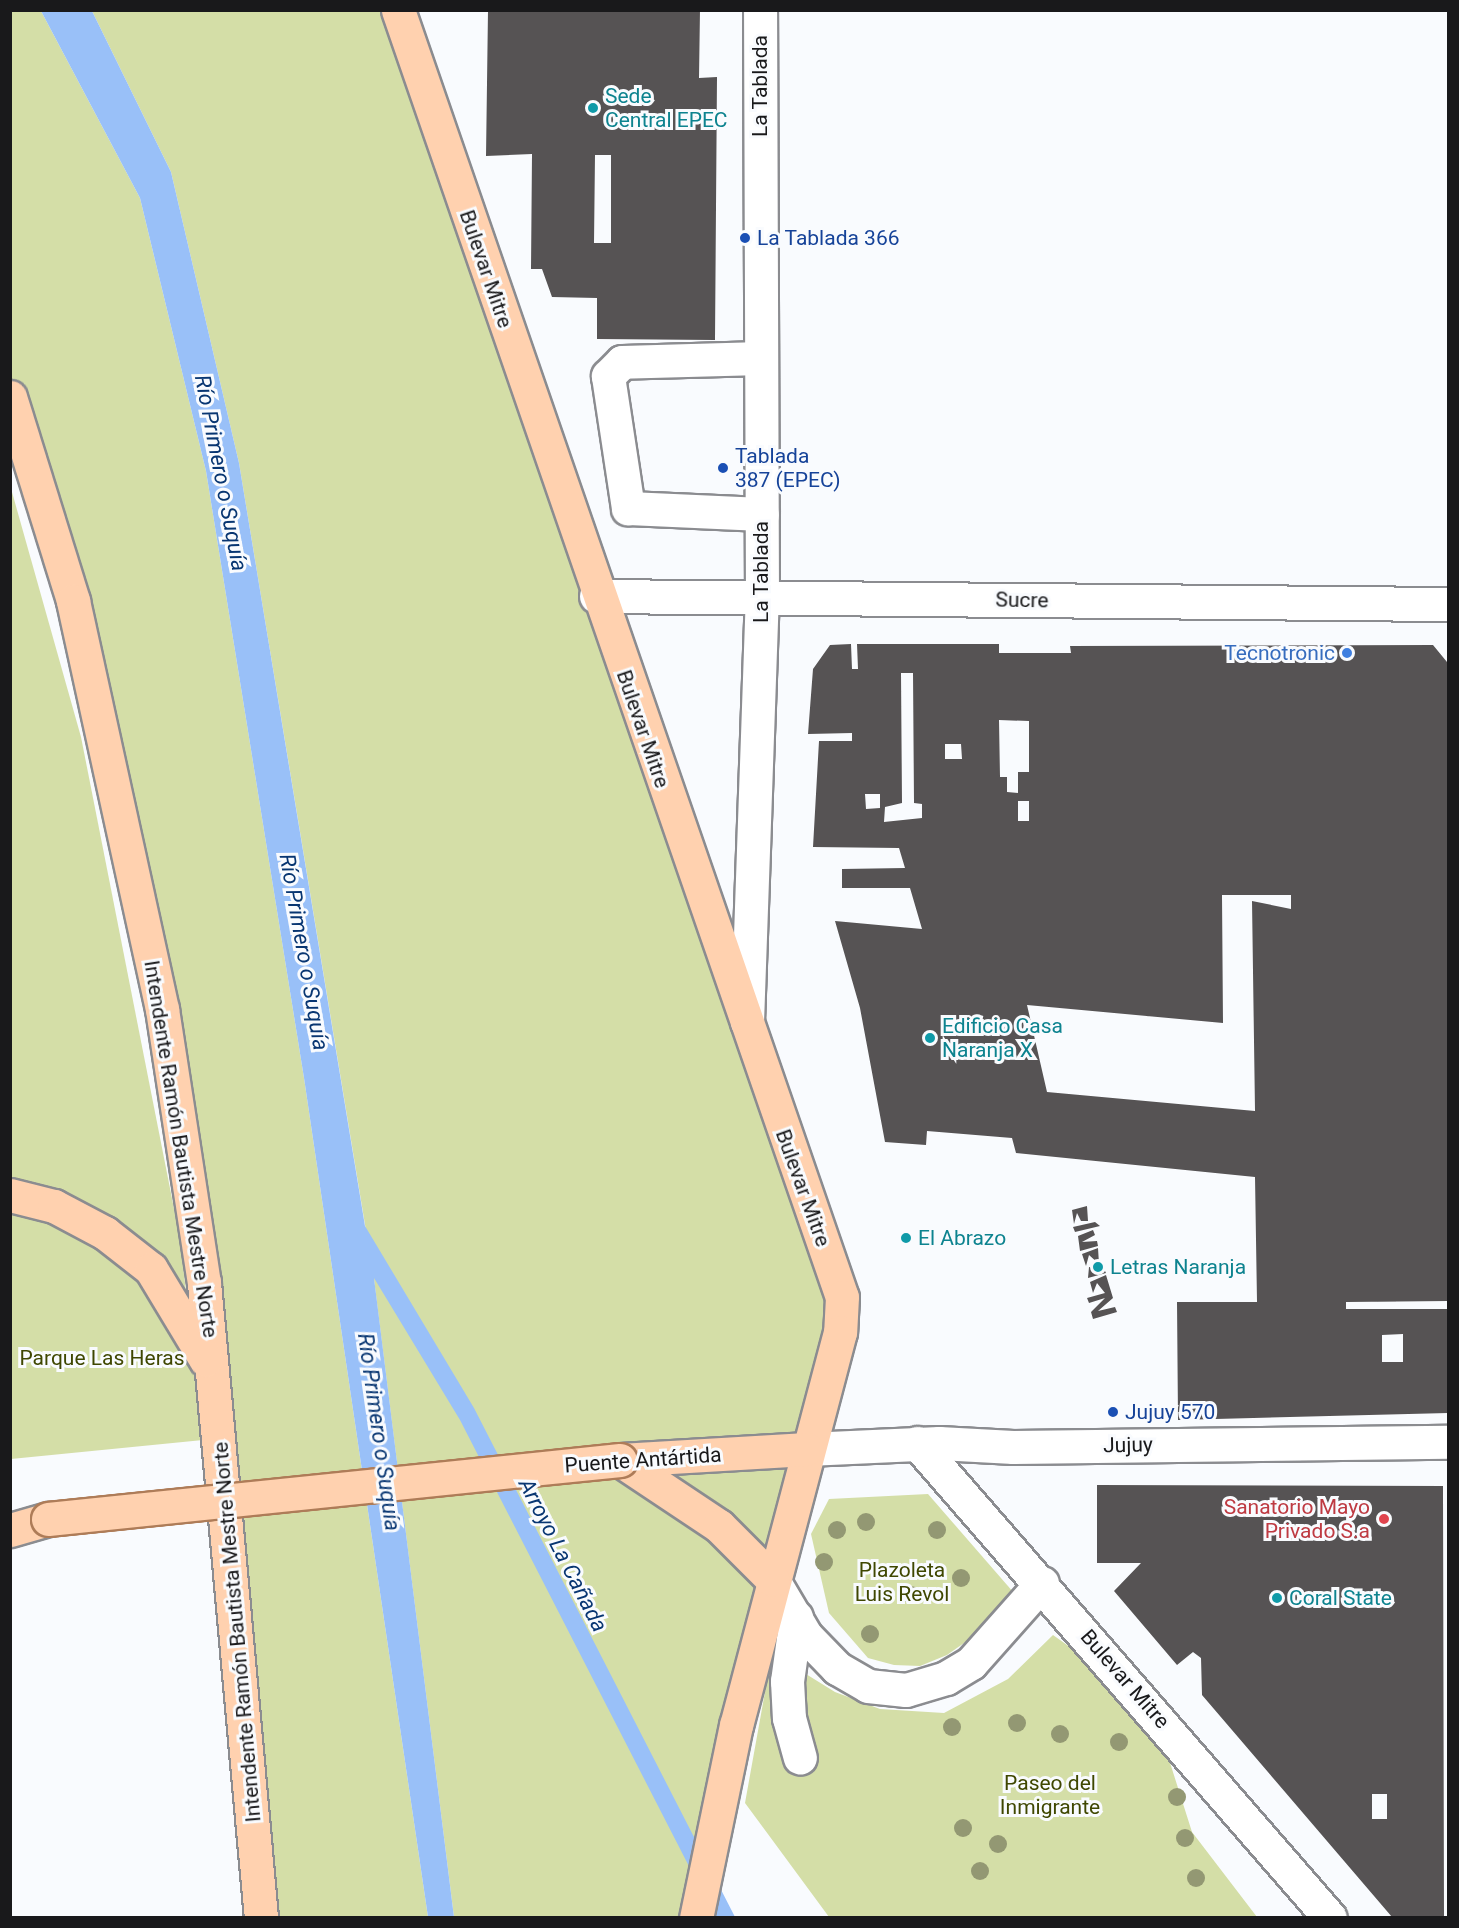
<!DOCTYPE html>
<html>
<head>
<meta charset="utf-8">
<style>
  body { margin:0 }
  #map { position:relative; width:1459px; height:1928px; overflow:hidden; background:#f9fbfe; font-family:Roboto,sans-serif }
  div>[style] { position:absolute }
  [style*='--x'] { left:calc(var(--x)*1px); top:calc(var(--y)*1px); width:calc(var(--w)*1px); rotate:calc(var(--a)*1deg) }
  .green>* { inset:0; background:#d4dea7 }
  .water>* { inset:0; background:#99c0f8 }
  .building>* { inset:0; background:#565354 }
  .roads { filter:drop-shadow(2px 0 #8b8c90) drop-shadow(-2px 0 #8b8c90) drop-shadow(0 2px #8b8c90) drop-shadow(0 -2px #8b8c90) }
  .minor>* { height:33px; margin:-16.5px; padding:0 16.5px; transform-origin:16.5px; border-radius:16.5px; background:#fff }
  .major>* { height:33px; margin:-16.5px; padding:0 16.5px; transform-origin:16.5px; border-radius:16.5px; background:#ffd1af }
  .bridges { filter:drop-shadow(2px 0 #ae7c58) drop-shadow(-2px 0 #ae7c58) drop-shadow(0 2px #ae7c58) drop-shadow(0 -2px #ae7c58) }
  .major-bridge>* { height:33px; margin:-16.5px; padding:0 16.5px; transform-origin:16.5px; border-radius:16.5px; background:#ffd1af }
  .trees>* { width:18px; height:18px; margin:-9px; border-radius:50%; background:#939873 }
  .dots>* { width:16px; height:16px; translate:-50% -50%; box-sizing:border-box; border:3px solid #f9fbfe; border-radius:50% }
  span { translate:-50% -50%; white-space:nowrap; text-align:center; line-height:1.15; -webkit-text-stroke:6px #f9fbfe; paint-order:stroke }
  .street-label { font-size:21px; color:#19191b }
  .culture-label { font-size:21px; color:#0d838f }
  .left { translate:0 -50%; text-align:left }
  .transit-label { font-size:21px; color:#164399 }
  .shop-label { font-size:21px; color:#366cbe }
  .right { translate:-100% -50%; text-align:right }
  .park-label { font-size:21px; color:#3f4701 }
  .health-label { font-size:21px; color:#be3a42 }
  .water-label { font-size:22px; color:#083672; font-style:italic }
  .frame { position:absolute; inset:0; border:12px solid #19191b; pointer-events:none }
</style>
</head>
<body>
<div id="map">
  <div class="green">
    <div style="clip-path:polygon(10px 11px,41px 11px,140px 198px,206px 471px,304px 1078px,428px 1917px,261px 1917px,162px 1009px,11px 397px)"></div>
    <div style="clip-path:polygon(92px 11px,398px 11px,842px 1297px,696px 1917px,454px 1917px,374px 1279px,239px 463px,171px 172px)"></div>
    <div style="clip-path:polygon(10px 485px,81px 737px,180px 1239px,203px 1440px,11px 1459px)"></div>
    <div style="clip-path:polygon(928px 1494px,1014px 1593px,974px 1636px,947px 1655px,920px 1666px,894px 1665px,868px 1658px,829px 1613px,811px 1534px,829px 1499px)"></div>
    <div style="clip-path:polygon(1053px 1635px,1112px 1677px,1159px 1728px,1192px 1832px,1257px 1917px,829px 1917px,745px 1803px,772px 1653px,835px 1692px,880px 1709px,944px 1713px,1008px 1679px)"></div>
  </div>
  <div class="water">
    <div style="clip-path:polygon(41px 11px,92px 11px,171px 172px,239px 463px,365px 1226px,474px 1408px,735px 1917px,715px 1917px,460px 1420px,374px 1278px,454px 1917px,428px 1917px,304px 1078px,206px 471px,140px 198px)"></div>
  </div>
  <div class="building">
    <div style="clip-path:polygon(evenodd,488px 10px,700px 10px,699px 78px,717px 77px,715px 340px,597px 339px,597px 298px,552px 297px,542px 269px,531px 269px,532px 154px,486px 156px,488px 10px,595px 155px,611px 155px,611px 243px,594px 243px,595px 155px)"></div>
    <div style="clip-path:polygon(evenodd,851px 644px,852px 669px,858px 669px,857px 644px,999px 644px,999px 653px,1071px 653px,1070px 646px,1433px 645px,1447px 662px,1448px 1301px,1346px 1302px,1346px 1309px,1448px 1309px,1448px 1413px,1178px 1420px,1177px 1302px,1257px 1302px,1255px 1177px,1016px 1153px,1012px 1138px,927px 1131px,926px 1145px,885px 1142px,860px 1008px,835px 921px,922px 929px,910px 888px,842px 888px,842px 869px,905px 868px,899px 848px,813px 847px,819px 741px,852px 741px,852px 733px,808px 734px,813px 669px,830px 645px,851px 644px,901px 673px,913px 673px,914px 803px,922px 804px,922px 818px,884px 822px,885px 807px,902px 803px,901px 673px,851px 644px,999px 720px,1029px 721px,1029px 772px,1018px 772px,1018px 793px,1007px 792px,1007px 777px,1000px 777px,999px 720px,851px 644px,945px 744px,961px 744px,962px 759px,945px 759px,945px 744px,851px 644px,865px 794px,880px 794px,880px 808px,866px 809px,865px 794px,851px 644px,1018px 801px,1029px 801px,1029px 821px,1018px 821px,1018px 801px,851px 644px,1222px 895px,1291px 895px,1291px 909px,1252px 901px,1255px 1111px,1047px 1092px,1027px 1005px,1223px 1023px,1222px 895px,851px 644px,1403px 1334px,1403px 1362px,1382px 1362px,1382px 1335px,1403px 1334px)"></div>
    <div style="clip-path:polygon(1087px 1206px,1088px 1221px,1081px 1221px,1077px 1213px,1074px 1224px,1072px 1210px)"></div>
    <div style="clip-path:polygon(1095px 1222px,1100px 1226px,1075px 1232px,1073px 1227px)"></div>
    <div style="clip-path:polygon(1093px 1230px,1095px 1235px,1082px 1242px,1097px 1241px,1098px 1246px,1080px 1251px,1078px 1236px)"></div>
    <div style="clip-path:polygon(1098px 1248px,1099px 1264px,1089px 1255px,1086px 1266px,1082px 1254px)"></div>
    <div style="clip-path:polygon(1089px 1267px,1104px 1269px,1106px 1273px,1088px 1278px)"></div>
    <div style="clip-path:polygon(1106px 1275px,1113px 1298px,1098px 1311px,1115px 1307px,1117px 1312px,1093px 1319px,1091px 1312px,1105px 1298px,1089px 1303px,1087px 1298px,1105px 1293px,1097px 1283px,1093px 1293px,1090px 1282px)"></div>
    <div style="clip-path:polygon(evenodd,1097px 1485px,1443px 1486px,1444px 1917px,1392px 1917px,1202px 1695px,1201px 1658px,1193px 1652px,1177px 1665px,1114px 1591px,1141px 1563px,1097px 1563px,1097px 1485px,1372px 1794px,1387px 1794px,1387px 1819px,1372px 1819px,1372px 1794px)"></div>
  </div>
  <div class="roads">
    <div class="minor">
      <div style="--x:761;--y:358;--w:139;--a:178.4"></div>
      <div style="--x:622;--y:362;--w:20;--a:135"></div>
      <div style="--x:608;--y:376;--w:134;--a:81.4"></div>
      <div style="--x:628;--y:508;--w:134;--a:2.6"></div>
      <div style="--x:596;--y:596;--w:852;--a:0.54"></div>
      <div style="--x:747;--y:1022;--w:424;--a:-88"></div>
      <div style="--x:762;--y:598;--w:588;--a:-90.19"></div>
      <div style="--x:917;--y:1443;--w:629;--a:48.99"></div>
      <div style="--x:807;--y:1449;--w:132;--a:-2.6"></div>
      <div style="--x:939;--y:1443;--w:74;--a:3.1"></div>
      <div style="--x:1013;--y:1447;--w:435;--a:-0.7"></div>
      <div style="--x:773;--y:1580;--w:65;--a:59.5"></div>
      <div style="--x:806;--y:1636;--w:45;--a:45.9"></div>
      <div style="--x:837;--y:1668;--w:36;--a:30"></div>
      <div style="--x:868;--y:1686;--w:38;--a:6"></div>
      <div style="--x:906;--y:1690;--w:42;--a:-16.7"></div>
      <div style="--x:946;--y:1678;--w:29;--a:-31"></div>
      <div style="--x:971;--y:1663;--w:107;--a:-48.4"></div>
      <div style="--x:796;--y:1617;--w:65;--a:98"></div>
      <div style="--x:787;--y:1681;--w:37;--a:87"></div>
      <div style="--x:789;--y:1718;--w:41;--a:74.6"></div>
    </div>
    <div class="major">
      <div style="--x:398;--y:10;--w:1361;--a:70.97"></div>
      <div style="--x:842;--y:1297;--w:35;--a:93"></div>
      <div style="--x:840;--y:1332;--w:407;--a:104.8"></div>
      <div style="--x:736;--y:1725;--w:197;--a:101.7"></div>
      <div style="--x:10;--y:397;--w:214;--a:72.8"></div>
      <div style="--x:73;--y:601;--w:418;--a:77.7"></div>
      <div style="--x:162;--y:1009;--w:277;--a:81.3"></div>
      <div style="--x:204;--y:1283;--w:638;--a:84.87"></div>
      <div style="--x:10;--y:1195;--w:45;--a:14"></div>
      <div style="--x:54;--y:1206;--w:58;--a:27.9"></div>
      <div style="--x:105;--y:1233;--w:58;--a:38"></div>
      <div style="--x:151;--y:1269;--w:106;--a:58.9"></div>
      <div style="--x:620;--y:1460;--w:119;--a:33.7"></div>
      <div style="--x:719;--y:1526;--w:76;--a:45"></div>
      <div style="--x:620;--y:1460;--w:187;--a:-3.4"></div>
      <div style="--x:10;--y:1530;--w:40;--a:-16"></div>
    </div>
  </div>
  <div class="bridges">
    <div class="major-bridge">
      <div style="--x:48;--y:1519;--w:575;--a:-5.89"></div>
    </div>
  </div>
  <div class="trees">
    <div style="left:866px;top:1522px"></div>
    <div style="left:837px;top:1530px"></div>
    <div style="left:937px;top:1530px"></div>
    <div style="left:824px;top:1562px"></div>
    <div style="left:961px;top:1578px"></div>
    <div style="left:911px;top:1595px"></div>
    <div style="left:870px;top:1634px"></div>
    <div style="left:1017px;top:1723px"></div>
    <div style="left:952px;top:1727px"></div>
    <div style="left:1060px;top:1734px"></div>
    <div style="left:1119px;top:1742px"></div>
    <div style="left:1177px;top:1797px"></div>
    <div style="left:963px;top:1828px"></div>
    <div style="left:1185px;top:1838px"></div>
    <div style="left:998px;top:1844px"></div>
    <div style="left:980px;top:1871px"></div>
    <div style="left:1196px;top:1878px"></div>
  </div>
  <div class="dots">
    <div style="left:593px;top:108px;background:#0f9aa8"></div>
    <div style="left:745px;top:238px;background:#1a4fb4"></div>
    <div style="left:723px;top:468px;background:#1a4fb4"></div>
    <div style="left:1347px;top:653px;background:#3f7fe0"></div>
    <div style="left:930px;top:1038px;background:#0f9aa8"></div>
    <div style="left:906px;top:1238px;background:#0f9aa8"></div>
    <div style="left:1098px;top:1267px;background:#0f9aa8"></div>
    <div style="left:1113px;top:1412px;background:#1a4fb4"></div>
    <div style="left:1384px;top:1519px;background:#e0444e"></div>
    <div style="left:1277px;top:1598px;background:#0f9aa8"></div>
  </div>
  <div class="street-label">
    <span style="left:760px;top:86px;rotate:-90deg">La Tablada</span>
    <span style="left:486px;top:269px;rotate:71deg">Bulevar Mitre</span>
    <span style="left:761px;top:572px;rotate:-90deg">La Tablada</span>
    <span style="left:1022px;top:600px;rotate:1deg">Sucre</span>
    <span style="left:643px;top:729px;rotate:71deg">Bulevar Mitre</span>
    <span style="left:181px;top:1149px;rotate:81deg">Intendente Ramón Bautista Mestre Norte</span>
    <span style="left:803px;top:1188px;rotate:70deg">Bulevar Mitre</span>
    <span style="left:1128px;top:1445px;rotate:-1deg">Jujuy</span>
    <span style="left:643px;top:1460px;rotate:-4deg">Puente Antártida</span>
    <span style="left:237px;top:1632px;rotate:-95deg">Intendente Ramón Bautista Mestre Norte</span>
    <span style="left:1125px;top:1679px;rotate:49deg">Bulevar Mitre</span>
  </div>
  <div class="culture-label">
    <span class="left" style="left:605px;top:108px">Sede<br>Central EPEC</span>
    <span class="left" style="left:942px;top:1038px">Edificio Casa<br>Naranja X</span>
    <span class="left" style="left:918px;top:1238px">El Abrazo</span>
    <span class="left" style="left:1110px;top:1267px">Letras Naranja</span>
    <span class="left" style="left:1289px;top:1598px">Coral State</span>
  </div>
  <div class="transit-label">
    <span class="left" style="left:757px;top:238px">La Tablada 366</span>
    <span class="left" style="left:735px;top:468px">Tablada<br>387 (EPEC)</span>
    <span class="left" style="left:1125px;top:1412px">Jujuy 570</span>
  </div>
  <div class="shop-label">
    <span class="right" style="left:1335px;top:653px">Tecnotronic</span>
  </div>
  <div class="park-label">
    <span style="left:102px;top:1358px">Parque Las Heras</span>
    <span style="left:902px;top:1582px">Plazoleta<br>Luis Revol</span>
    <span style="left:1050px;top:1795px">Paseo del<br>Inmigrante</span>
  </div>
  <div class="health-label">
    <span class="right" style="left:1370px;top:1519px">Sanatorio Mayo<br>Privado S.a</span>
  </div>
  <div class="water-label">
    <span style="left:221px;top:473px;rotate:79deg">Río Primero o Suquía</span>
    <span style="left:304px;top:952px;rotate:80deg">Río Primero o Suquía</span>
    <span style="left:379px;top:1432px;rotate:82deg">Río Primero o Suquía</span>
    <span style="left:563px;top:1555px;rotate:63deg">Arroyo La Cañada</span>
  </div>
  <div class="frame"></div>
</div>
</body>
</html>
